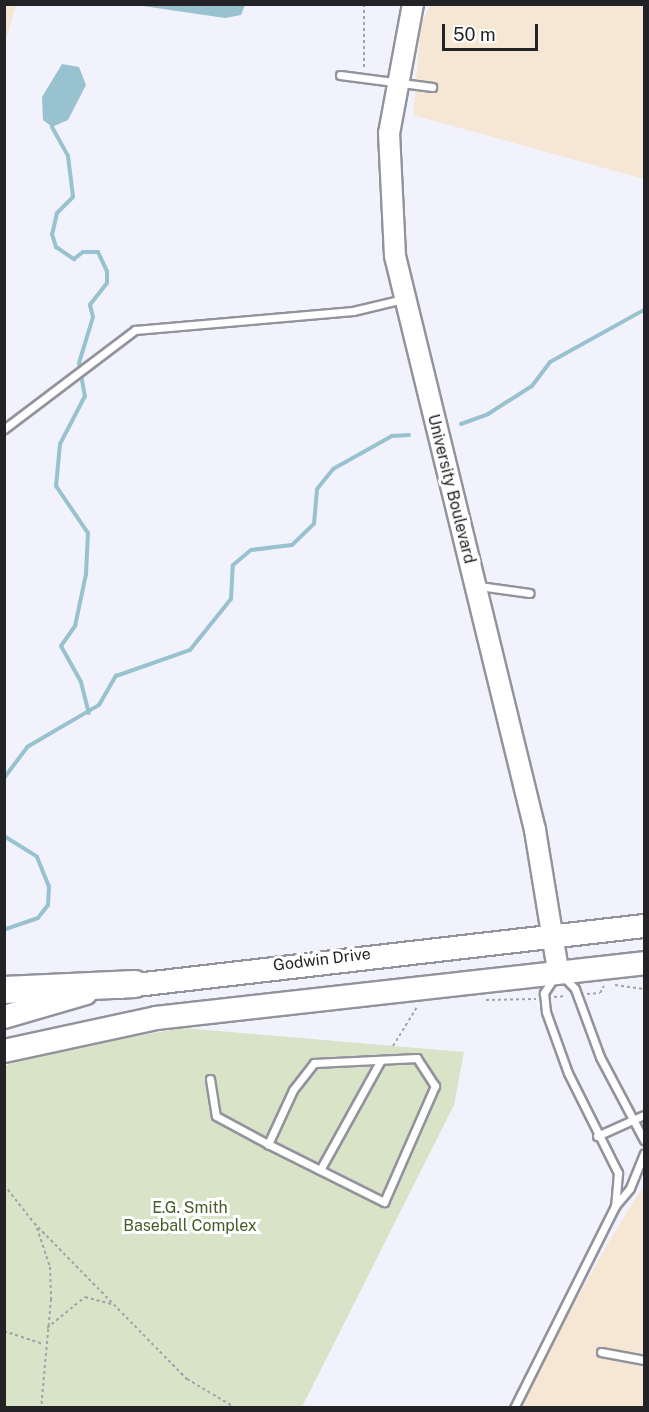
<!DOCTYPE html>
<html>
<head>
<meta charset="utf-8">
<style>
  body { margin:0 }
  #map { position:relative; width:649px; height:1412px; overflow:hidden; background:#f2f2fd; font-family:"Public Sans",sans-serif }
  div>[style] { position:absolute }
  [style*='--x'] { left:calc(var(--x)*1px); top:calc(var(--y)*1px); width:calc(var(--w)*1px); rotate:calc(var(--a)*1deg) }
  .industrial>* { inset:0; background:#f5e7d4 }
  .green>* { inset:0; background:#d8e3c7 }
  .water>* { inset:0; background:#98c2cf }
  .stream>* { height:4px; margin:-2px; padding:0 2px; transform-origin:2px; border-radius:2px; background:#98c2cf }
  .path>* { height:2px; margin-top:-1px; transform-origin:0; background:repeating-linear-gradient(90deg,#a2a2ab 0 3px,transparent 0 6px) }
  .roads { filter:drop-shadow(2px 0 #93939d) drop-shadow(-2px 0 #93939d) drop-shadow(0 2px #93939d) drop-shadow(0 -2px #93939d) }
  .lane>* { height:7px; margin:-3.5px; padding:0 3.5px; transform-origin:3.5px; border-radius:3.5px; background:#fff }
  .secondary>* { height:20px; margin:-10px; padding:0 10px; transform-origin:10px; border-radius:10px; background:#fff }
  .primary>* { height:22px; margin:-11px; padding:0 11px; transform-origin:11px; border-radius:11px; background:#fff }
  .highway>* { height:26px; margin:-13px; padding:0 13px; transform-origin:13px; border-radius:13px; background:#fff }
  span { translate:-50% -50%; white-space:nowrap; text-align:center; line-height:1.15; -webkit-text-stroke:6px #fff; paint-order:stroke }
  .street-label { font-size:16px; color:#232327 }
  .park-label { font-size:16px; color:#4a5b27 }
  .frame { position:absolute; inset:0; border:6px solid #232327; pointer-events:none }
  .scale { position:absolute; left:442px; top:24px; width:96px; height:27px; box-sizing:border-box; border:3px solid #232327; border-top:0; padding-left:8px; font-size:18px; line-height:21px; white-space:nowrap; color:#232327; -webkit-text-stroke:4px #fff; paint-order:stroke }
</style>
</head>
<body>
<div id="map">
  <div class="industrial">
    <div style="clip-path:polygon(5px 4px,16px 5px,5px 44px,4px 5px)"></div>
    <div style="clip-path:polygon(430px 5px,644px 5px,644px 179px,413px 115px,421px 25px)"></div>
    <div style="clip-path:polygon(644px 1185px,644px 1407px,516px 1408px,608px 1243px)"></div>
  </div>
  <div class="green">
    <div style="clip-path:polygon(184px 1028px,464px 1052px,454px 1105px,302px 1407px,5px 1407px,5px 1066px,40px 1052px)"></div>
  </div>
  <div class="water">
    <div style="clip-path:polygon(136px 5px,245px 4px,245px 5px,241px 15px,225px 18px)"></div>
    <div style="clip-path:polygon(62px 64px,79px 67px,86px 85px,68px 120px,52px 127px,43px 120px,42px 97px)"></div>
  </div>
  <div class="stream">
    <div style="--x:52;--y:127;--w:33;--a:61"></div>
    <div style="--x:68;--y:156;--w:41;--a:83"></div>
    <div style="--x:73;--y:197;--w:23;--a:135"></div>
    <div style="--x:57;--y:213;--w:22;--a:103"></div>
    <div style="--x:52;--y:234;--w:14;--a:73"></div>
    <div style="--x:56;--y:247;--w:22;--a:34"></div>
    <div style="--x:74;--y:259;--w:11;--a:-38"></div>
    <div style="--x:83;--y:252;--w:15;--a:0"></div>
    <div style="--x:98;--y:252;--w:21;--a:65"></div>
    <div style="--x:107;--y:271;--w:12;--a:90"></div>
    <div style="--x:107;--y:283;--w:28;--a:128"></div>
    <div style="--x:90;--y:305;--w:12;--a:76"></div>
    <div style="--x:93;--y:317;--w:48;--a:106.9"></div>
    <div style="--x:79;--y:363;--w:34;--a:80"></div>
    <div style="--x:85;--y:396;--w:54;--a:117.5"></div>
    <div style="--x:60;--y:444;--w:42;--a:95.4"></div>
    <div style="--x:56;--y:486;--w:57;--a:55.8"></div>
    <div style="--x:88;--y:533;--w:41;--a:92.8"></div>
    <div style="--x:86;--y:574;--w:53;--a:101.9"></div>
    <div style="--x:75;--y:626;--w:24;--a:125"></div>
    <div style="--x:61;--y:646;--w:41;--a:60.9"></div>
    <div style="--x:81;--y:682;--w:32;--a:76"></div>
    <div style="--x:461;--y:424;--w:29;--a:-20"></div>
    <div style="--x:488;--y:414;--w:52;--a:-32.5"></div>
    <div style="--x:532;--y:386;--w:30;--a:-53"></div>
    <div style="--x:550;--y:362;--w:107;--a:-29"></div>
    <div style="--x:4;--y:778;--w:39;--a:-53"></div>
    <div style="--x:27;--y:747;--w:83;--a:-30.3"></div>
    <div style="--x:99;--y:705;--w:34;--a:-60"></div>
    <div style="--x:116;--y:676;--w:78;--a:-19.4"></div>
    <div style="--x:190;--y:650;--w:65;--a:-51.2"></div>
    <div style="--x:231;--y:599;--w:34;--a:-87"></div>
    <div style="--x:233;--y:565;--w:23;--a:-40"></div>
    <div style="--x:251;--y:550;--w:41;--a:-7"></div>
    <div style="--x:292;--y:545;--w:30;--a:-44"></div>
    <div style="--x:314;--y:524;--w:35;--a:-85"></div>
    <div style="--x:317;--y:489;--w:26;--a:-51"></div>
    <div style="--x:333;--y:469;--w:68;--a:-29.2"></div>
    <div style="--x:392;--y:436;--w:17;--a:-3"></div>
    <div style="--x:4;--y:836;--w:39;--a:32"></div>
    <div style="--x:37;--y:857;--w:31;--a:68"></div>
    <div style="--x:49;--y:886;--w:19;--a:93"></div>
    <div style="--x:48;--y:905;--w:16;--a:128"></div>
    <div style="--x:38;--y:918;--w:36;--a:161"></div>
  </div>
  <div class="path">
    <div style="--x:364;--y:4;--w:63;--a:90"></div>
    <div style="--x:615;--y:985;--w:29;--a:8"></div>
    <div style="--x:587;--y:994;--w:13;--a:-4"></div>
    <div style="--x:600;--y:993;--w:8;--a:-60"></div>
    <div style="--x:554;--y:997;--w:12;--a:-5"></div>
    <div style="--x:486;--y:1000;--w:50;--a:-1.1"></div>
    <div style="--x:393;--y:1046;--w:46;--a:-58.4"></div>
    <div style="--x:4;--y:1185;--w:48;--a:51.7"></div>
    <div style="--x:34;--y:1223;--w:219;--a:45.6"></div>
    <div style="--x:187;--y:1379;--w:57;--a:30.6"></div>
    <div style="--x:37;--y:1228;--w:41;--a:71.6"></div>
    <div style="--x:50;--y:1267;--w:32;--a:88"></div>
    <div style="--x:51;--y:1299;--w:109;--a:95.2"></div>
    <div style="--x:47;--y:1328;--w:49;--a:-39.2"></div>
    <div style="--x:85;--y:1297;--w:31;--a:15"></div>
    <div style="--x:4;--y:1331;--w:41;--a:18.4"></div>
  </div>
  <div class="roads">
    <div class="lane">
      <div style="--x:340;--y:75;--w:93;--a:7.4"></div>
      <div style="--x:4;--y:429;--w:164;--a:-37.1"></div>
      <div style="--x:135;--y:330;--w:219;--a:-5"></div>
      <div style="--x:353;--y:311;--w:51;--a:-13.5"></div>
      <div style="--x:479;--y:586;--w:51;--a:7.8"></div>
      <div style="--x:564;--y:977;--w:16;--a:47"></div>
      <div style="--x:575;--y:989;--w:72;--a:69.8"></div>
      <div style="--x:600;--y:1057;--w:94;--a:62.1"></div>
      <div style="--x:553;--y:979;--w:17;--a:123"></div>
      <div style="--x:544;--y:993;--w:19;--a:84"></div>
      <div style="--x:546;--y:1012;--w:65;--a:70.2"></div>
      <div style="--x:568;--y:1073;--w:112;--a:63.4"></div>
      <div style="--x:618;--y:1173;--w:33;--a:95"></div>
      <div style="--x:615;--y:1206;--w:23;--a:-50"></div>
      <div style="--x:630;--y:1188;--w:37;--a:-68"></div>
      <div style="--x:210;--y:1079;--w:37;--a:81"></div>
      <div style="--x:216;--y:1116;--w:59;--a:28.3"></div>
      <div style="--x:268;--y:1144;--w:130;--a:26.6"></div>
      <div style="--x:384;--y:1202;--w:127;--a:-66.3"></div>
      <div style="--x:435;--y:1086;--w:33;--a:-123"></div>
      <div style="--x:417;--y:1058;--w:103;--a:177.2"></div>
      <div style="--x:314;--y:1063;--w:34;--a:128"></div>
      <div style="--x:293;--y:1090;--w:60;--a:114.8"></div>
      <div style="--x:597;--y:1136;--w:51;--a:-24.1"></div>
      <div style="--x:320;--y:1170;--w:126;--a:-61"></div>
      <div style="--x:601;--y:1352;--w:44;--a:10.5"></div>
      <div style="--x:514;--y:1408;--w:226;--a:-63.4"></div>
    </div>
    <div class="secondary">
      <div style="--x:413;--y:4;--w:131;--a:100.5"></div>
      <div style="--x:389;--y:133;--w:123;--a:87.2"></div>
      <div style="--x:395;--y:256;--w:591;--a:76.29"></div>
      <div style="--x:535;--y:830;--w:143;--a:80.7"></div>
    </div>
    <div class="primary">
      <div style="--x:119;--y:987;--w:529;--a:-6.63"></div>
      <div style="--x:4;--y:1017;--w:85;--a:-16.3"></div>
      <div style="--x:4;--y:1051;--w:156;--a:-12.2"></div>
      <div style="--x:156;--y:1018;--w:491;--a:-6.4"></div>
    </div>
    <div class="highway">
      <div style="--x:4;--y:990;--w:131;--a:-2.6"></div>
    </div>
  </div>
  <div class="street-label">
    <span style="left:451px;top:489px;rotate:76deg">University Boulevard</span>
    <span style="left:322px;top:960px;rotate:-7deg">Godwin Drive</span>
  </div>
  <div class="park-label">
    <span style="left:190px;top:1217px">E.G. Smith<br>Baseball Complex</span>
  </div>
  <div class="frame"></div>
  <div class="scale">50 m</div>
</div>
</body>
</html>
